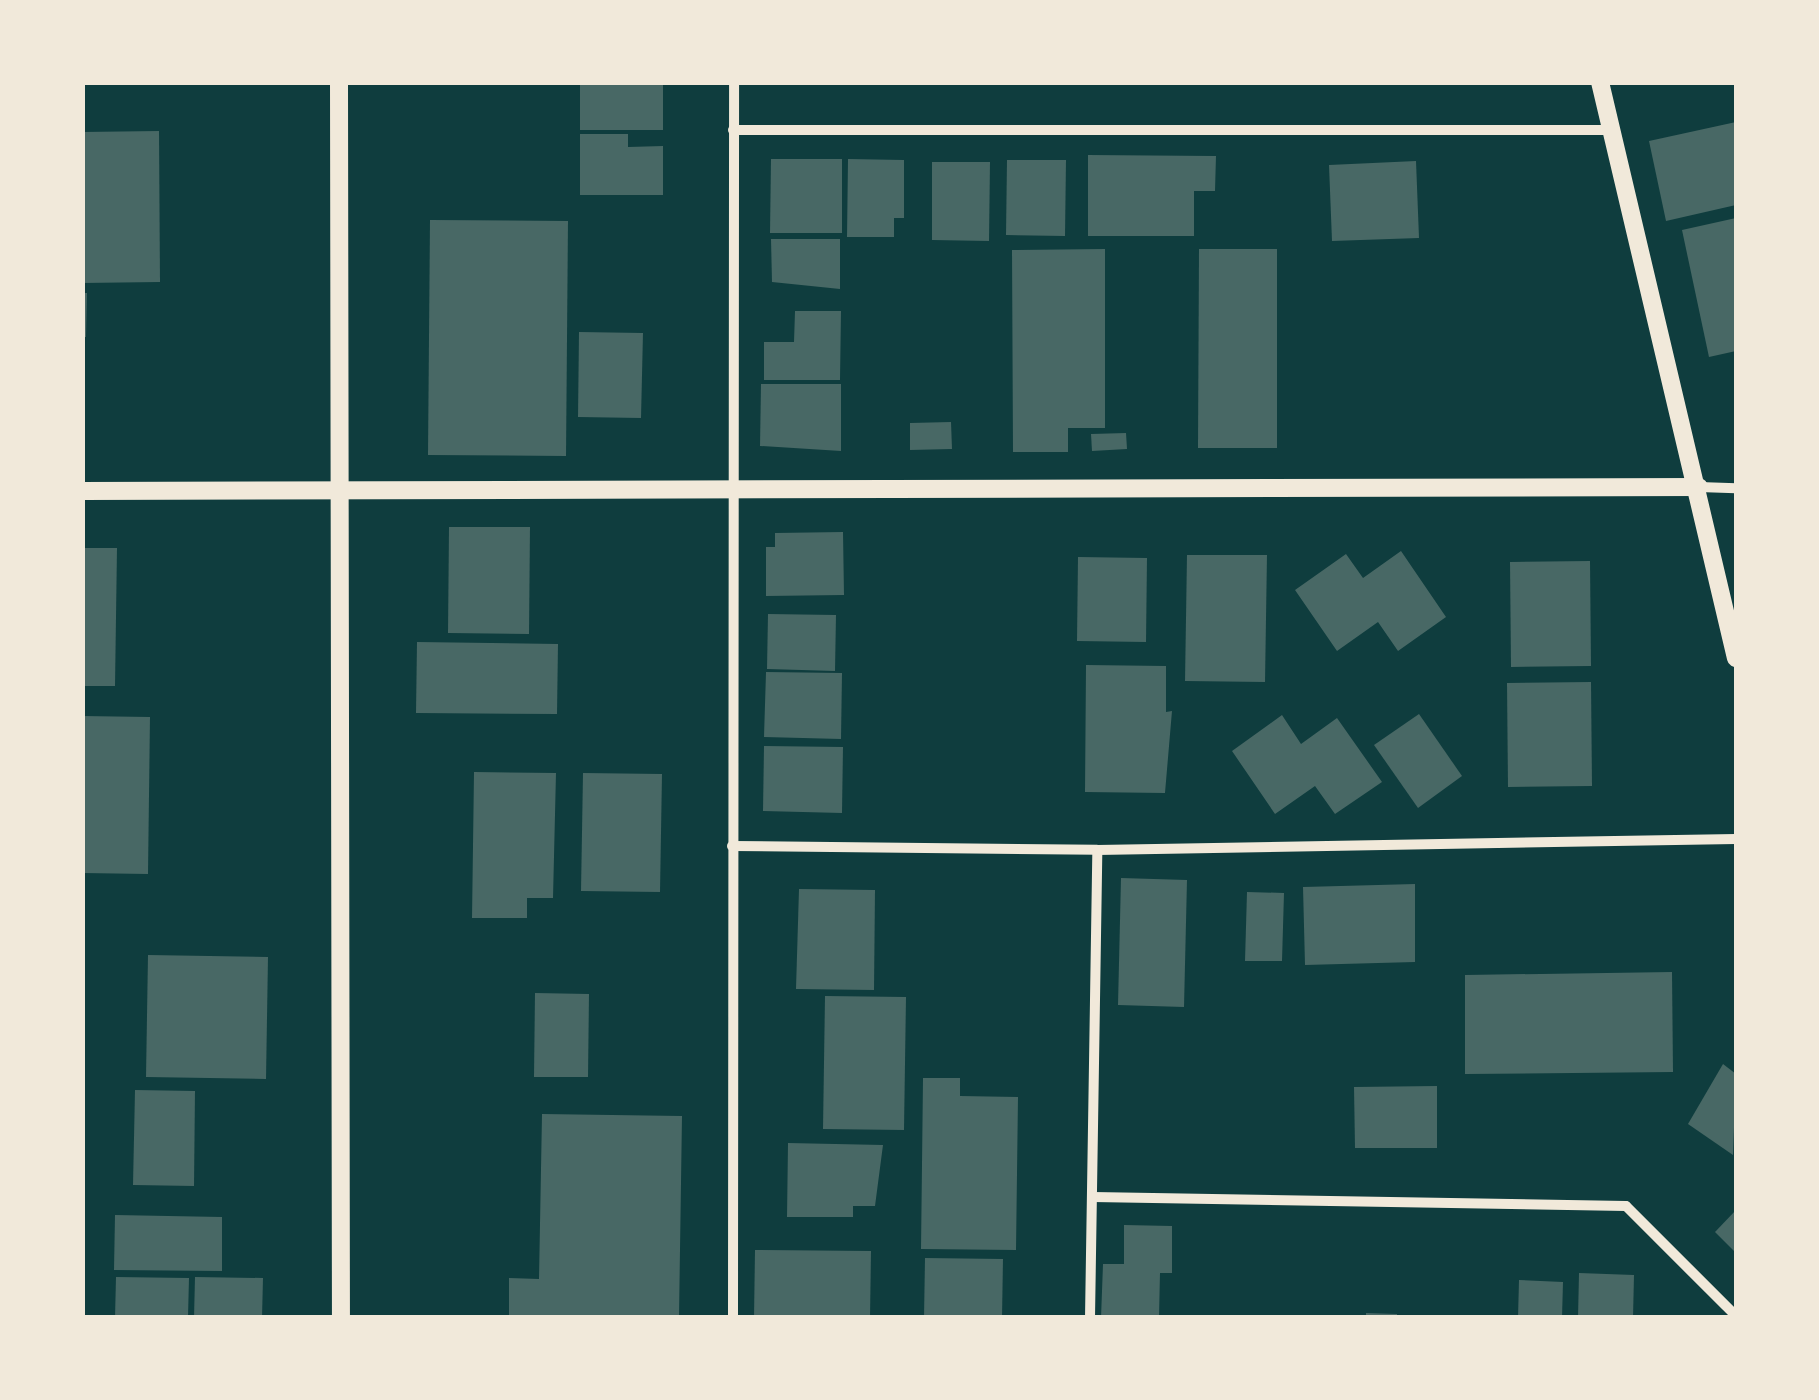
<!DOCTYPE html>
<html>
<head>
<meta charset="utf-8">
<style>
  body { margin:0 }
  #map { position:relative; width:1819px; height:1400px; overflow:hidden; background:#0f3d3e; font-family:Figtree,sans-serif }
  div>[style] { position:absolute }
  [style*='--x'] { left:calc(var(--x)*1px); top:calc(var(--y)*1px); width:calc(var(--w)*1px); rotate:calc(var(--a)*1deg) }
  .building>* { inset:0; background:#486865 }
  .minor>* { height:10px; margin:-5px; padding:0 5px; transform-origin:5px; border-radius:5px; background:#f1e9da }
  .tertiary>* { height:18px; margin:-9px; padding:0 9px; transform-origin:9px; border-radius:9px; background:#f1e9da }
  span { translate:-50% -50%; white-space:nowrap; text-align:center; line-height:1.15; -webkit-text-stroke:10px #f1e9da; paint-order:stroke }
  .frame { position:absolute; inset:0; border:85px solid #f1e9da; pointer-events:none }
</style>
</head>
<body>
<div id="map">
  <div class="building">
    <div style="clip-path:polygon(580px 82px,663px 82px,663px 130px,580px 130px)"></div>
    <div style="clip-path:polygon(1736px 122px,1736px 205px,1666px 221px,1649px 141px)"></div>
    <div style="clip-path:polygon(159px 131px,160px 282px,82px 283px,82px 132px)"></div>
    <div style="clip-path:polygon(580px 134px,628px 134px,628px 147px,663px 146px,663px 195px,580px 195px)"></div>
    <div style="clip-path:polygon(1088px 155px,1216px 156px,1215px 191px,1194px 191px,1194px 236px,1088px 236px)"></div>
    <div style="clip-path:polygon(771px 159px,842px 159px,842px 233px,770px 233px)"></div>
    <div style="clip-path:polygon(848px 159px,904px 160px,904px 218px,894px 218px,894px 237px,847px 237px)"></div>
    <div style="clip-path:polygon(1007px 160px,1066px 160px,1065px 236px,1006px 235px)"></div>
    <div style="clip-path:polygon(1416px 161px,1419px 238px,1332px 241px,1329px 165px)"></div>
    <div style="clip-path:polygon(932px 162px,990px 162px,989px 241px,932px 240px)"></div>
    <div style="clip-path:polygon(1736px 218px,1736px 351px,1709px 357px,1682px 230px)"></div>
    <div style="clip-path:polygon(430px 220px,568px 221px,566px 456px,428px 455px)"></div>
    <div style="clip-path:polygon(771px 239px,840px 239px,840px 289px,772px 282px)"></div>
    <div style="clip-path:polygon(1105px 249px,1105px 428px,1068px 428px,1068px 452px,1013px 452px,1012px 250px)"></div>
    <div style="clip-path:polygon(1199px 249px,1277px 249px,1277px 448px,1198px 448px)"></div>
    <div style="clip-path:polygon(82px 293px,87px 293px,86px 337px,82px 337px)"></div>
    <div style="clip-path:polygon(795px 311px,841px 311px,840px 380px,764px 380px,764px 342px,794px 342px)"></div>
    <div style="clip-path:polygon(579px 332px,643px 333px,641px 418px,578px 417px)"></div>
    <div style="clip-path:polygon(761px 384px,841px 384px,841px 451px,760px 446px)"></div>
    <div style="clip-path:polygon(951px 422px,952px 449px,910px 450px,910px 423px)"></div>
    <div style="clip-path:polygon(1126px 433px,1127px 449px,1092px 451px,1091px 434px)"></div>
    <div style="clip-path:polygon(449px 527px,530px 527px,529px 634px,448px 633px)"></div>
    <div style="clip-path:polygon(843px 532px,844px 595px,766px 596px,766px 547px,775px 547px,775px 533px)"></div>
    <div style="clip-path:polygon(82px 548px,117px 548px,115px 686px,82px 686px)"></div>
    <div style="clip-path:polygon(1401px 551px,1446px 617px,1398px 651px,1378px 622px,1337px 651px,1295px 590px,1346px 554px,1363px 578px)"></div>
    <div style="clip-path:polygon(1187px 555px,1267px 555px,1265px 682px,1185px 681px)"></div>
    <div style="clip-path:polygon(1078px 557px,1147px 558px,1146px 642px,1077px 641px)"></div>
    <div style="clip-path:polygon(1590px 561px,1591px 666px,1511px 667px,1510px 562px)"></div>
    <div style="clip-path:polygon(768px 614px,836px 615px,835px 671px,767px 669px)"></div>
    <div style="clip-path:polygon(417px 642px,558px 644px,557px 714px,416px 713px)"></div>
    <div style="clip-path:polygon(1086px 665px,1166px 666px,1166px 712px,1172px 711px,1165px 793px,1085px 792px)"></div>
    <div style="clip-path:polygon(766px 672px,842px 673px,841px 739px,764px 737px)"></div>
    <div style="clip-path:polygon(1591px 682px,1592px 786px,1508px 787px,1507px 683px)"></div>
    <div style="clip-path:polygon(1419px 714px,1462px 776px,1418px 808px,1374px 745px)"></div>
    <div style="clip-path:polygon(1282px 715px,1301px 744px,1337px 718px,1382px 782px,1335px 814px,1315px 786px,1275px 814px,1232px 751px)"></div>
    <div style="clip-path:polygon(82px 716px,150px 717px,148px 874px,82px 873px)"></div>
    <div style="clip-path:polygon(764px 746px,843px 747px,842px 813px,763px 811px)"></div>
    <div style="clip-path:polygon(474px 772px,556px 773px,553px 898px,527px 898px,527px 918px,472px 918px)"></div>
    <div style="clip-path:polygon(583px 773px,662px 774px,660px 892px,581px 891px)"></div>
    <div style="clip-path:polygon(1121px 878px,1187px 880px,1184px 1007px,1118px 1005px)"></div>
    <div style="clip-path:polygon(1415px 884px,1415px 962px,1305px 965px,1303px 887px)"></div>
    <div style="clip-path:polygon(799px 889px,875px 890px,874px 990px,796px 989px)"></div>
    <div style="clip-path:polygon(1247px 892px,1284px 893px,1282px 961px,1245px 961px)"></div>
    <div style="clip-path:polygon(148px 955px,268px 957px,266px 1079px,146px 1077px)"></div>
    <div style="clip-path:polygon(1672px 972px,1673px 1072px,1465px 1074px,1465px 975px)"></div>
    <div style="clip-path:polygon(535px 993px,589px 994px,588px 1077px,534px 1077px)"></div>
    <div style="clip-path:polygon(825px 996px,906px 997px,904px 1130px,823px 1129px)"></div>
    <div style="clip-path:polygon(1723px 1064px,1736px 1074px,1733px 1155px,1688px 1124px)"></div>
    <div style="clip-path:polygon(923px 1078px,960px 1078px,960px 1096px,1018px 1097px,1016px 1250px,921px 1249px)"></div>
    <div style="clip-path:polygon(1437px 1086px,1437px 1148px,1355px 1148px,1354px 1087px)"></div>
    <div style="clip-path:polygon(135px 1090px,195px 1091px,194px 1186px,133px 1185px)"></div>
    <div style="clip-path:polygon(542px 1114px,682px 1116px,679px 1318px,509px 1318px,509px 1278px,539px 1279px)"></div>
    <div style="clip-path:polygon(788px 1143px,883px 1145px,875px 1206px,853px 1206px,853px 1217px,787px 1217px)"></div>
    <div style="clip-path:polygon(1736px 1210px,1736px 1253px,1715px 1232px)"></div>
    <div style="clip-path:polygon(115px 1215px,222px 1217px,222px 1271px,114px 1270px)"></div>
    <div style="clip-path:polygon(1124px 1225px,1172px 1226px,1172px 1273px,1160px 1273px,1159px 1318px,1101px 1318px,1103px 1264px,1124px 1264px)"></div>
    <div style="clip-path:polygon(755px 1250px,871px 1251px,870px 1318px,754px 1318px)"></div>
    <div style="clip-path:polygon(925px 1258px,1003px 1259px,1002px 1318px,924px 1318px)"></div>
    <div style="clip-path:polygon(1579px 1273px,1634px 1275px,1633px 1318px,1578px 1318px)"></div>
    <div style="clip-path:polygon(116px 1277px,189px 1278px,188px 1317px,115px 1318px)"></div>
    <div style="clip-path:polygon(195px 1277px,263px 1278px,262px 1318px,194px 1318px)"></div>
    <div style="clip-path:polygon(1519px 1280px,1563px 1282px,1562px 1318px,1518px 1318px)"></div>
    <div style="clip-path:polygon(1366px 1313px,1397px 1314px,1397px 1318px,1366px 1318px)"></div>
  </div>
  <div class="minor">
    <div style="--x:733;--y:130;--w:879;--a:0"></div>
    <div style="--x:1699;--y:487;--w:37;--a:2"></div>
    <div style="--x:732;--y:846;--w:365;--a:0.6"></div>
    <div style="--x:1097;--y:850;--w:639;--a:-0.99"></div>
    <div style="--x:1093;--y:1197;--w:533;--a:0.97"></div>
    <div style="--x:1626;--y:1206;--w:156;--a:45"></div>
    <div style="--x:733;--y:1318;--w:1236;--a:-89.95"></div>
    <div style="--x:1090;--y:1318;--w:468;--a:-89.1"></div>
  </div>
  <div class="tertiary">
    <div style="--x:339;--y:82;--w:1236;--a:89.91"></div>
    <div style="--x:1600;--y:82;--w:592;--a:76.72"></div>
    <div style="--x:82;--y:491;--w:1617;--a:-0.14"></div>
  </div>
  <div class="frame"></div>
</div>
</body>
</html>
